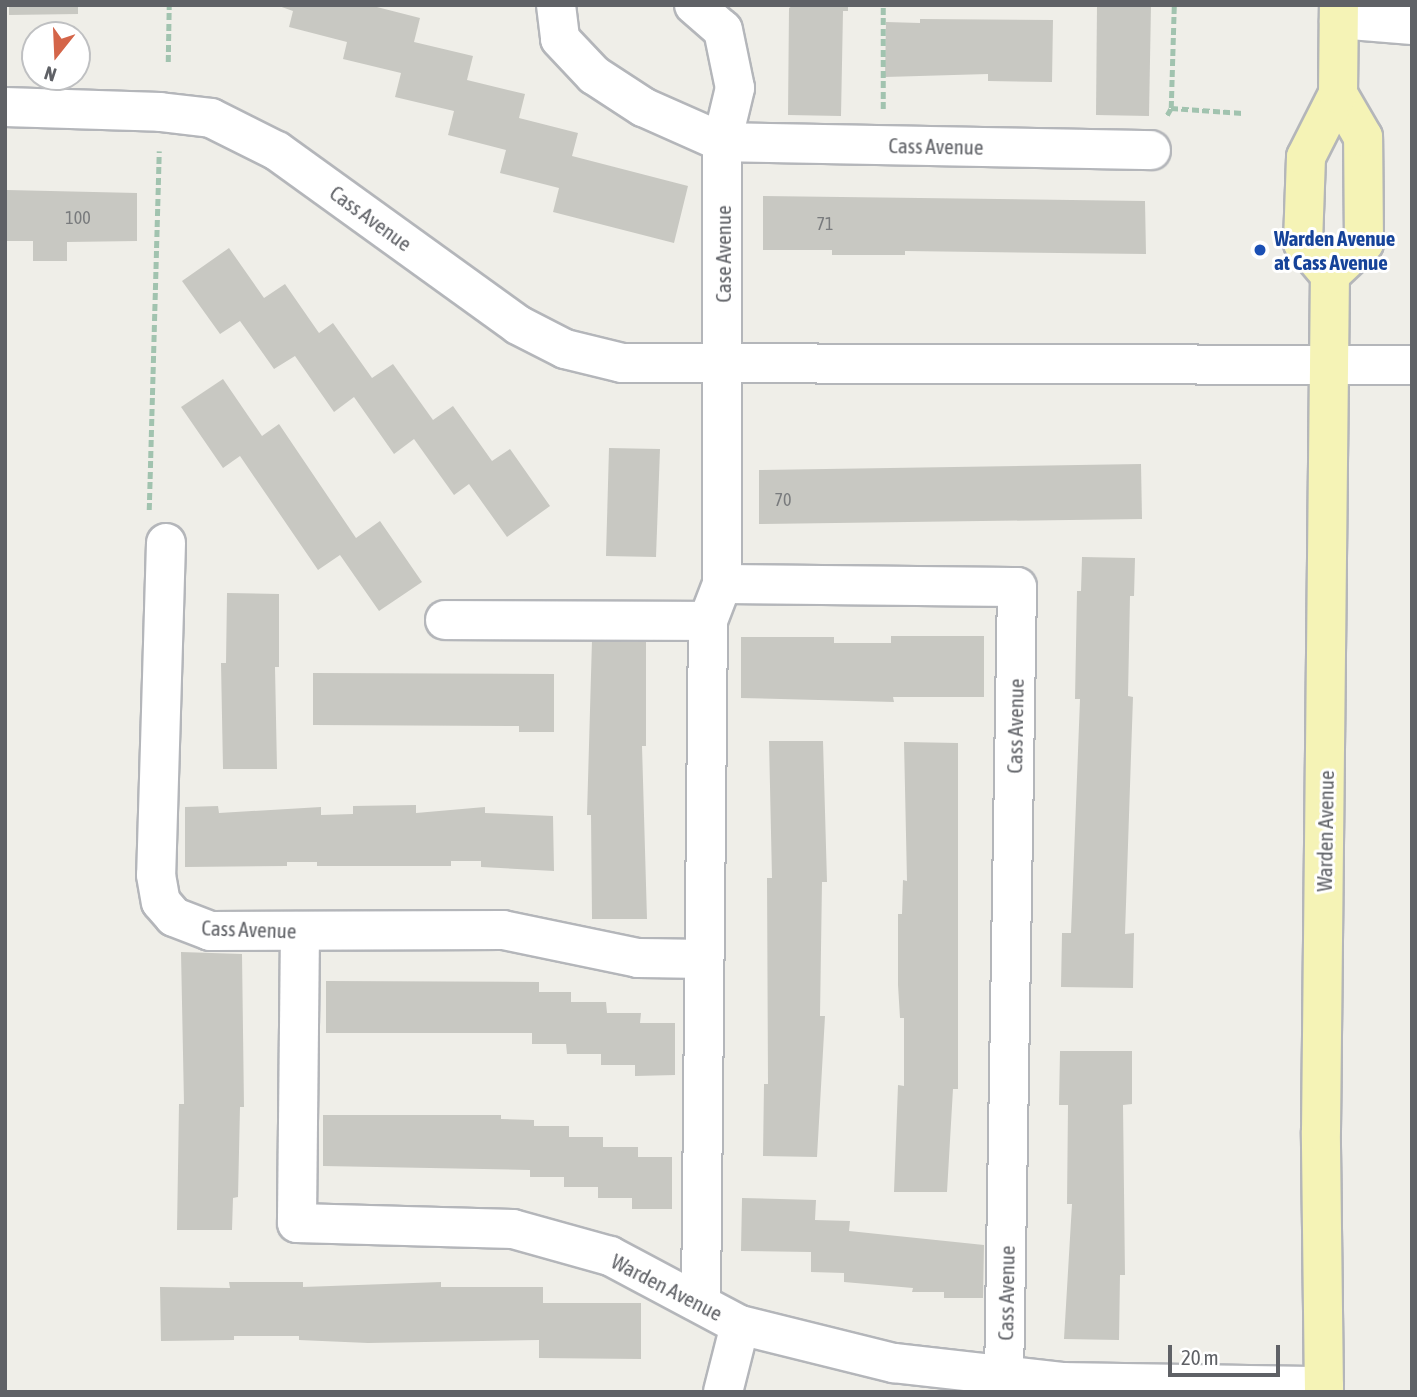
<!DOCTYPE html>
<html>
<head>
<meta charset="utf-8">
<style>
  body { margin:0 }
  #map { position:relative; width:1417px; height:1397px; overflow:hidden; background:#efeee8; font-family:"Asap Condensed",sans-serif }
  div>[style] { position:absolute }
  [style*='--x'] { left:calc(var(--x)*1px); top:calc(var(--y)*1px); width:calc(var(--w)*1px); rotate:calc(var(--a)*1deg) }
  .building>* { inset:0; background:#c8c8c2 }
  .path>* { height:4.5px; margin-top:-2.25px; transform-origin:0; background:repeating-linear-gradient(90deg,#a1c3af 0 7px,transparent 0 10.5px) }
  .roads { filter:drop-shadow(2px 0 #b4b6ba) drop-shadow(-2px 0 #b4b6ba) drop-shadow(0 2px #b4b6ba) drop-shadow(0 -2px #b4b6ba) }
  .minor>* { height:38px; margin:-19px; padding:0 19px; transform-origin:19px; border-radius:19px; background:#fff }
  .major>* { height:38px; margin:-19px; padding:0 19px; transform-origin:19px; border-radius:19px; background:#f5f3b6 }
  .dots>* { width:19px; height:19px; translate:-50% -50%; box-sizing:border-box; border:4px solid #fff; border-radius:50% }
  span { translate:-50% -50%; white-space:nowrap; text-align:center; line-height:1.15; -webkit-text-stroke:6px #fff; paint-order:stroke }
  .number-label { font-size:18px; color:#797b7d }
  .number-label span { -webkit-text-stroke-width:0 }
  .street-label { font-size:21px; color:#5f6166 }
  .transit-label { font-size:21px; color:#164399; font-weight:700 }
  .left { translate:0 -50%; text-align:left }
  .frame { position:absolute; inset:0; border:7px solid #5f6166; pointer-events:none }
  .north { position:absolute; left:21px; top:21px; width:70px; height:70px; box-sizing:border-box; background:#fff; border:2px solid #bfc0c2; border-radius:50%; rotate:198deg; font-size:19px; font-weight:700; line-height:28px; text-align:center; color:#5f6166 }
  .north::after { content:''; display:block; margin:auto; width:24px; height:32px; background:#d46549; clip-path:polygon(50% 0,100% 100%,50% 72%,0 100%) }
  .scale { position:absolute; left:1168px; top:1345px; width:112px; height:32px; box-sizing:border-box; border:4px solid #5f6166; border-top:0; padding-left:9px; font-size:21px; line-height:24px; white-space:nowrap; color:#5f6166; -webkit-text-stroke:5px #fff; paint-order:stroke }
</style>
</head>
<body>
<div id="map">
  <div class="building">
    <div style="clip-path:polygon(9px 5px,78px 5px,78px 14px,9px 15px)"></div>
    <div style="clip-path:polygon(276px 5px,369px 5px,420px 18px,414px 42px,473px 56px,467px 80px,525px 94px,519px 118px,578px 133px,572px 156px,688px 186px,674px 243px,553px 212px,559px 188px,500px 173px,506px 150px,448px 135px,454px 111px,395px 97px,401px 73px,343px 59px,347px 42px,289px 27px,293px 11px)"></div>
    <div style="clip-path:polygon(794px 5px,848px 5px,848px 11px,843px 11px,841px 116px,788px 115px,789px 8px)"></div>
    <div style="clip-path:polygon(1097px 5px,1151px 5px,1149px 116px,1096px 115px)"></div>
    <div style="clip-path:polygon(920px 19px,1053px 20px,1052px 82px,988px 81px,988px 74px,885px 77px,886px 22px,920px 23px)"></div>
    <div style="clip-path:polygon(7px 190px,137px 193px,137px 241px,67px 242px,67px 261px,33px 261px,33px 241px,7px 241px)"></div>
    <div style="clip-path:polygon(763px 196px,1145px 201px,1146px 254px,905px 251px,905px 255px,832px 255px,832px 250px,763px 250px)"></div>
    <div style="clip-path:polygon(229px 248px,264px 298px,285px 284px,319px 333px,333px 323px,372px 378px,393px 364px,433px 420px,453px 406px,492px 461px,510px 449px,550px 506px,507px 537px,469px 484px,454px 495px,414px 439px,394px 454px,354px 397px,334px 412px,295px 356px,274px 369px,240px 321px,220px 334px,182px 281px)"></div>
    <div style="clip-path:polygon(223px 379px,262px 436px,279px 424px,356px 538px,380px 521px,422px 582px,379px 611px,340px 555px,318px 570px,240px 456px,223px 468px,181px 407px)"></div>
    <div style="clip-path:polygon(609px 448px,660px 449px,656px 557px,606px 556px)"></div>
    <div style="clip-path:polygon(1141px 464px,1142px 519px,759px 524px,759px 470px)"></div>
    <div style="clip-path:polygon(1082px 557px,1135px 558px,1134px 596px,1130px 596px,1128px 696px,1133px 697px,1125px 934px,1134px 933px,1133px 988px,1061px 987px,1062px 933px,1071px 933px,1080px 699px,1075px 699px,1077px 591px,1081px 591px)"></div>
    <div style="clip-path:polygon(227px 593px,279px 594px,279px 667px,275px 667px,277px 769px,223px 769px,221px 663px,226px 663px)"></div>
    <div style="clip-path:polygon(891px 636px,984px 636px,984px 697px,893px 697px,894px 702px,741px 698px,741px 637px,834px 637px,834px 643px,891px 643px)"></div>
    <div style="clip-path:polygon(592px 640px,646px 640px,646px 746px,642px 746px,647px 919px,592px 919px,591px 815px,587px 815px)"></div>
    <div style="clip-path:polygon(313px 673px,554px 674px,554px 732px,519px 732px,519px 726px,313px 725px)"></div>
    <div style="clip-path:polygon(769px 741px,823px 741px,827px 882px,822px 882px,820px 1016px,825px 1016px,817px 1157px,763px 1156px,764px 1084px,768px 1084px,767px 878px,772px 878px)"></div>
    <div style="clip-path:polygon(904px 742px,958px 743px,958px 1089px,953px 1089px,947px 1192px,894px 1192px,898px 1085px,904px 1086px,904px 1018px,900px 1018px,898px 985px,898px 914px,902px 914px,903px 880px,907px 881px)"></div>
    <div style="clip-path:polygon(416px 805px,416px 813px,485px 807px,485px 813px,553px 816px,554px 871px,481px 867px,481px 861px,451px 861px,451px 866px,317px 866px,317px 862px,287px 862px,287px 866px,185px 867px,185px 807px,218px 806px,219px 813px,321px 807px,321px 815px,353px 814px,353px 806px)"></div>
    <div style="clip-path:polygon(181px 952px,242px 954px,244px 1107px,240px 1107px,238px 1197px,233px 1198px,232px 1230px,177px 1230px,179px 1104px,184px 1104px)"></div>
    <div style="clip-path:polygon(326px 981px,539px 982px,539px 992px,571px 992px,571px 1002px,606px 1002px,607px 1013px,641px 1013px,640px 1023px,675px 1023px,675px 1075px,635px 1076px,635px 1065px,601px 1065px,601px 1054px,567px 1054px,566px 1044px,532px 1044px,532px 1033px,326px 1033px)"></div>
    <div style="clip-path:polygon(1060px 1051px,1132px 1051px,1132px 1104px,1123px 1105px,1125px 1275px,1120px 1275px,1119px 1340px,1064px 1339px,1072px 1204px,1067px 1204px,1068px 1105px,1059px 1105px)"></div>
    <div style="clip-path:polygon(323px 1115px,501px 1115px,501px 1119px,534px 1120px,534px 1126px,569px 1126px,569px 1137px,603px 1137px,603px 1147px,638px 1147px,638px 1157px,672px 1157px,672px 1209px,632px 1209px,632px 1198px,598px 1198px,598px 1187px,564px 1187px,564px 1177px,530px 1177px,530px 1170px,323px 1166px)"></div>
    <div style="clip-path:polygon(742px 1198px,816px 1200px,815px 1220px,850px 1221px,849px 1231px,984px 1245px,983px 1298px,944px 1298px,944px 1292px,912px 1292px,913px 1288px,844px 1282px,844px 1273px,811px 1272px,811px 1252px,741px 1251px)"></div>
    <div style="clip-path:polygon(229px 1282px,303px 1282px,303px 1287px,441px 1282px,441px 1287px,543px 1287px,543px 1303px,641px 1303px,641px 1359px,539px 1358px,539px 1340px,368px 1343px,299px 1340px,299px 1336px,234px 1336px,234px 1340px,161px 1341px,160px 1287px,230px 1288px)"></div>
  </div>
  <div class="path">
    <div style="--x:168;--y:62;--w:57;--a:-89"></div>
    <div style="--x:1171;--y:108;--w:72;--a:4"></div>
    <div style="--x:883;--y:109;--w:104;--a:-90"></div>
    <div style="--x:1167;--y:115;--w:8;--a:-60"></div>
    <div style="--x:1171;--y:108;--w:103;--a:-88.3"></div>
    <div style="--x:149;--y:510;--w:359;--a:-88.4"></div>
  </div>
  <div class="roads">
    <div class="minor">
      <div style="--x:556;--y:5;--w:34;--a:83"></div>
      <div style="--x:560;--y:39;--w:50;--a:46.6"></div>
      <div style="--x:594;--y:75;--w:59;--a:33.1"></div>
      <div style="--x:643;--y:107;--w:86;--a:23.9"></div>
      <div style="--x:722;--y:142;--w:429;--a:1.1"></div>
      <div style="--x:694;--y:5;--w:38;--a:41"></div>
      <div style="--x:723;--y:30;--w:59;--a:78.3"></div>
      <div style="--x:735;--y:88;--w:56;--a:103.5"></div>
      <div style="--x:722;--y:142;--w:442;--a:90"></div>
      <div style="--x:722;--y:584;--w:40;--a:111"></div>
      <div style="--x:708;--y:621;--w:681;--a:90.59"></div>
      <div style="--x:1339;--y:19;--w:73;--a:4.7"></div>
      <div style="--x:5;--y:107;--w:155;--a:1.8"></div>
      <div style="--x:160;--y:112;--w:51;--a:6.7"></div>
      <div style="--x:211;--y:118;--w:74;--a:26.6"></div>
      <div style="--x:277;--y:151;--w:297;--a:35.8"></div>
      <div style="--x:518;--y:325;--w:53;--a:27.1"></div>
      <div style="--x:565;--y:349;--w:59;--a:13.8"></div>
      <div style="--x:622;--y:363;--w:790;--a:0.15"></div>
      <div style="--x:166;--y:543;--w:332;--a:91.7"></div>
      <div style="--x:156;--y:875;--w:27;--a:80"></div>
      <div style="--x:161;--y:902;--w:20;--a:49"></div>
      <div style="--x:174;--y:917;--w:39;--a:21"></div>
      <div style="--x:210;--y:931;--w:293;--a:-0.2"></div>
      <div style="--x:503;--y:930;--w:138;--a:11.7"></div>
      <div style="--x:638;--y:958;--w:65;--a:0.9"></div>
      <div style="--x:722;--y:584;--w:295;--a:0.6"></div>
      <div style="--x:1017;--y:587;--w:791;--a:90.94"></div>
      <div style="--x:445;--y:620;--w:263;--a:0.2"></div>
      <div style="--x:300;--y:931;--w:292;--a:90.6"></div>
      <div style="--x:297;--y:1223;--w:216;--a:1.6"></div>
      <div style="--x:513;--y:1229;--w:101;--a:15.6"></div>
      <div style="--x:610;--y:1256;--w:147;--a:28"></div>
      <div style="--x:740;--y:1325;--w:159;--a:13.9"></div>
      <div style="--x:894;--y:1363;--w:171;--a:6.4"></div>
      <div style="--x:1064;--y:1382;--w:260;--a:0.9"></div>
      <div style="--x:723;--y:1392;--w:69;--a:-75.8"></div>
    </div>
    <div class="major">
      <div style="--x:1330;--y:275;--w:47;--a:-43.3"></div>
      <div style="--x:1364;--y:243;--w:106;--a:-90.5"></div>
      <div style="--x:1363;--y:137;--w:50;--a:-120.2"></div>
      <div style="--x:1324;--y:1392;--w:261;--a:-90.7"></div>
      <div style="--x:1321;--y:1131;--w:856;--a:-89.4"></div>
      <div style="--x:1330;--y:275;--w:42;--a:-130.2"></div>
      <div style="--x:1303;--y:243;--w:86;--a:-88"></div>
      <div style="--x:1306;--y:157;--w:71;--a:-63.1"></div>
      <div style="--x:1338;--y:94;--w:89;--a:-89.4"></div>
    </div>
  </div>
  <div class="dots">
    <div style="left:1260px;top:250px;background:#1a4fb4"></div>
  </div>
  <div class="number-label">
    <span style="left:78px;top:218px">100</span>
    <span style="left:825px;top:224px">71</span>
    <span style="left:783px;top:500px">70</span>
  </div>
  <div class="street-label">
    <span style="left:936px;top:146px;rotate:1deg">Cass Avenue</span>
    <span style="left:371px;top:218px;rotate:36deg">Cass Avenue</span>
    <span style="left:723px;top:254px;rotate:-90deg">Case Avenue</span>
    <span style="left:1015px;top:726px;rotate:-89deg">Cass Avenue</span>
    <span style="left:1325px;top:831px;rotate:-89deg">Warden Avenue</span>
    <span style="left:249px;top:929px;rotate:2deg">Cass Avenue</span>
    <span style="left:667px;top:1287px;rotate:27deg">Warden Avenue</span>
    <span style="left:1006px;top:1293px;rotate:-89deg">Cass Avenue</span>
  </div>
  <div class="transit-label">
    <span class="left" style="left:1274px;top:250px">Warden Avenue<br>at Cass Avenue</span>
  </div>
  <div class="frame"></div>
  <div class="north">N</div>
  <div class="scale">20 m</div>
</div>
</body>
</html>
